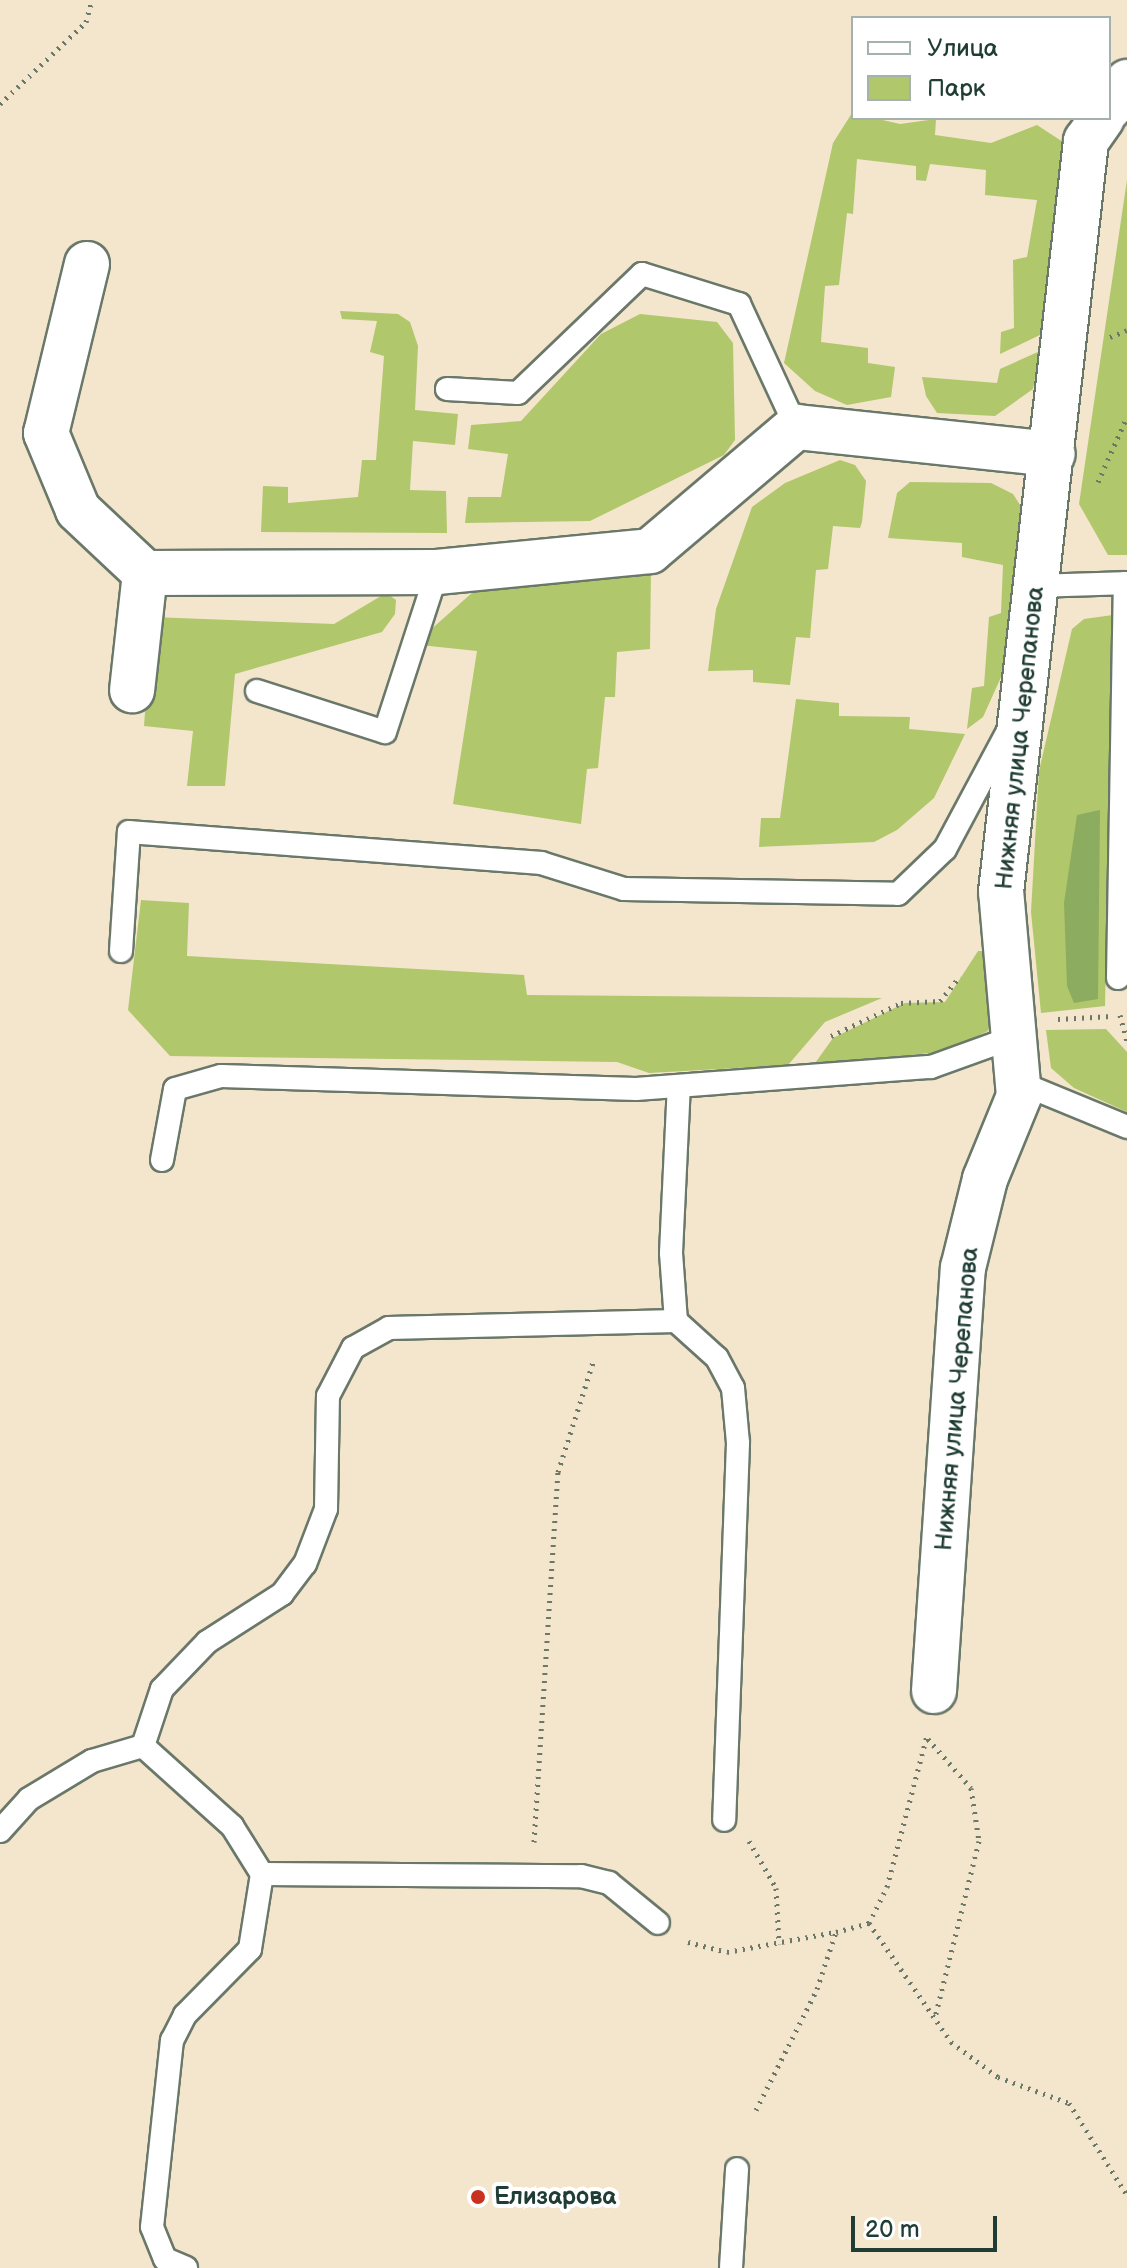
<!DOCTYPE html>
<html>
<head>
<meta charset="utf-8">
<style>
  body { margin:0 }
  #map { position:relative; width:1127px; height:2268px; overflow:hidden; background:#f4e5cd; font-family:"Balsamiq Sans",sans-serif }
  div>[style] { position:absolute }
  [style*='--x'] { left:calc(var(--x)*1px); top:calc(var(--y)*1px); width:calc(var(--w)*1px); rotate:calc(var(--a)*1deg) }
  .green>* { inset:0; background:#b0c76b }
  .forest>* { inset:0; background:#8cac5f }
  .path>* { height:5px; margin-top:-2.5px; transform-origin:0; background:repeating-linear-gradient(90deg,#6a786a 0 2px,transparent 0 8px) }
  .roads { filter:drop-shadow(2px 0 #6a786a) drop-shadow(-2px 0 #6a786a) drop-shadow(0 2px #6a786a) drop-shadow(0 -2px #6a786a) }
  .service>* { height:22px; margin:-11px; padding:0 11px; transform-origin:11px; border-radius:11px; background:#fff }
  .minor>* { height:44px; margin:-22px; padding:0 22px; transform-origin:22px; border-radius:22px; background:#fff }
  .dots>* { width:22px; height:22px; translate:-50% -50%; box-sizing:border-box; border:4px solid #fff; border-radius:50% }
  span { translate:-50% -50%; white-space:nowrap; text-align:center; line-height:1.15; -webkit-text-stroke:8px #fff; paint-order:stroke }
  .street-label { font-size:24px; color:#1f3d34 }
  .poi-label { font-size:24px; color:#1f3d34; font-weight:700 }
  .left { translate:0 -50%; text-align:left }
  .legend { position:absolute; left:851px; top:16px; width:260px; height:104px; box-sizing:border-box; background:#fff; border:2px solid #a5b1ae; margin:0; padding:10px 14px; list-style:none; font-size:24px; color:#1f3d34 }
  .legend li { display:flex; align-items:center; gap:16px; height:40px }
  .legend b { width:40px; border:2px solid #a5b1ae }
  .scale { position:absolute; left:851px; top:2216px; width:146px; height:36px; box-sizing:border-box; border:4px solid #1f3d34; border-top:0; padding-left:10px; font-size:24px; line-height:28px; white-space:nowrap; color:#1f3d34; -webkit-text-stroke:6px #fff; paint-order:stroke }
</style>
</head>
<body>
<div id="map">
  <div class="green">
    <div style="clip-path:polygon(852px 113px,900px 124px,936px 119px,935px 135px,991px 143px,1037px 125px,1063px 142px,1069px 179px,1042px 334px,1000px 354px,1001px 332px,1014px 328px,1013px 260px,1027px 257px,1037px 200px,985px 195px,986px 170px,930px 164px,926px 181px,916px 180px,916px 166px,857px 159px,853px 214px,847px 213px,839px 285px,825px 286px,821px 342px,868px 348px,868px 363px,895px 367px,891px 397px,847px 405px,815px 391px,784px 363px,833px 143px)"></div>
    <div style="clip-path:polygon(1127px 180px,1127px 555px,1108px 555px,1079px 504px)"></div>
    <div style="clip-path:polygon(340px 311px,398px 314px,410px 322px,418px 346px,415px 410px,458px 414px,455px 445px,413px 441px,410px 490px,446px 491px,447px 533px,261px 532px,263px 486px,288px 487px,288px 503px,358px 497px,362px 460px,376px 460px,384px 356px,370px 352px,377px 321px,342px 319px)"></div>
    <div style="clip-path:polygon(640px 314px,717px 322px,733px 343px,735px 440px,724px 455px,590px 521px,465px 523px,468px 497px,501px 497px,508px 454px,468px 449px,471px 425px,521px 421px,601px 334px)"></div>
    <div style="clip-path:polygon(1040px 351px,1033px 389px,995px 416px,937px 413px,926px 396px,922px 377px,997px 383px,1000px 369px)"></div>
    <div style="clip-path:polygon(840px 460px,855px 465px,866px 481px,862px 522px,860px 528px,833px 526px,828px 569px,816px 570px,810px 638px,796px 637px,790px 685px,753px 682px,753px 670px,708px 671px,716px 609px,752px 507px,785px 483px)"></div>
    <div style="clip-path:polygon(910px 482px,991px 483px,1013px 494px,1031px 522px,1035px 551px,1002px 675px,983px 717px,967px 729px,972px 688px,984px 686px,989px 617px,1001px 613px,1003px 565px,962px 557px,962px 543px,888px 538px,897px 493px)"></div>
    <div style="clip-path:polygon(651px 569px,650px 649px,617px 652px,615px 697px,605px 697px,598px 768px,587px 769px,581px 824px,453px 804px,477px 651px,420px 645px,427px 633px,492px 575px)"></div>
    <div style="clip-path:polygon(386px 593px,396px 600px,395px 614px,382px 632px,235px 674px,225px 786px,187px 786px,193px 731px,144px 726px,152px 617px,334px 624px)"></div>
    <div style="clip-path:polygon(1113px 615px,1105px 1006px,1041px 1013px,1031px 912px,1039px 771px,1072px 629px,1084px 619px)"></div>
    <div style="clip-path:polygon(796px 699px,839px 703px,839px 716px,910px 717px,909px 729px,965px 734px,934px 798px,897px 830px,874px 842px,759px 847px,761px 818px,780px 818px)"></div>
    <div style="clip-path:polygon(141px 900px,189px 903px,187px 956px,524px 975px,527px 995px,882px 998px,825px 1022px,788px 1065px,649px 1073px,617px 1062px,170px 1056px,128px 1010px)"></div>
    <div style="clip-path:polygon(978px 951px,989px 951px,996px 1010px,988px 1031px,947px 1051px,813px 1066px,833px 1038px,905px 1003px,945px 1002px)"></div>
    <div style="clip-path:polygon(1106px 1029px,1127px 1052px,1127px 1112px,1074px 1088px,1051px 1068px,1046px 1030px)"></div>
  </div>
  <div class="forest">
    <div style="clip-path:polygon(1100px 810px,1098px 999px,1074px 1003px,1067px 986px,1064px 903px,1077px 815px)"></div>
  </div>
  <div class="path">
    <div style="--x:0;--y:104;--w:119;--a:-43.6"></div>
    <div style="--x:86;--y:22;--w:23;--a:-75"></div>
    <div style="--x:1110;--y:337;--w:18;--a:-22"></div>
    <div style="--x:1098;--y:482;--w:71;--a:-66"></div>
    <div style="--x:1120;--y:1015;--w:27;--a:75"></div>
    <div style="--x:1058;--y:1019;--w:54;--a:-3.2"></div>
    <div style="--x:831;--y:1036;--w:77;--a:-25.2"></div>
    <div style="--x:901;--y:1003;--w:39;--a:-3"></div>
    <div style="--x:940;--y:1001;--w:32;--a:-51"></div>
    <div style="--x:928;--y:1739;--w:65;--a:48.7"></div>
    <div style="--x:971;--y:1788;--w:54;--a:81.4"></div>
    <div style="--x:979;--y:1841;--w:181;--a:104"></div>
    <div style="--x:749;--y:1841;--w:54;--a:60.1"></div>
    <div style="--x:776;--y:1888;--w:56;--a:86.9"></div>
    <div style="--x:534;--y:1842;--w:371;--a:-86.3"></div>
    <div style="--x:558;--y:1472;--w:119;--a:-72.3"></div>
    <div style="--x:869;--y:1923;--w:145;--a:55.4"></div>
    <div style="--x:951;--y:2042;--w:59;--a:36.7"></div>
    <div style="--x:998;--y:2077;--w:76;--a:20.1"></div>
    <div style="--x:1069;--y:2103;--w:109;--a:57.8"></div>
    <div style="--x:688;--y:1942;--w:40;--a:14.4"></div>
    <div style="--x:727;--y:1952;--w:110;--a:-10.5"></div>
    <div style="--x:756;--y:2110;--w:136;--a:-63.2"></div>
    <div style="--x:817;--y:1989;--w:60;--a:-71.6"></div>
    <div style="--x:836;--y:1932;--w:34;--a:-15"></div>
    <div style="--x:869;--y:1923;--w:40;--a:-63.4"></div>
    <div style="--x:887;--y:1887;--w:156;--a:-75.2"></div>
  </div>
  <div class="roads">
    <div class="service">
      <div style="--x:447;--y:389;--w:71;--a:3.2"></div>
      <div style="--x:518;--y:393;--w:172;--a:-43.8"></div>
      <div style="--x:642;--y:274;--w:102;--a:17.2"></div>
      <div style="--x:739;--y:304;--w:136;--a:65.1"></div>
      <div style="--x:1037;--y:586;--w:90;--a:-1.9"></div>
      <div style="--x:257;--y:691;--w:134;--a:17.8"></div>
      <div style="--x:385;--y:732;--w:168;--a:-72"></div>
      <div style="--x:121;--y:951;--w:119;--a:-86.2"></div>
      <div style="--x:129;--y:832;--w:413;--a:4.3"></div>
      <div style="--x:541;--y:863;--w:87;--a:17.4"></div>
      <div style="--x:624;--y:889;--w:274;--a:1"></div>
      <div style="--x:898;--y:894;--w:65;--a:-43.8"></div>
      <div style="--x:945;--y:849;--w:132;--a:-61.9"></div>
      <div style="--x:1118;--y:978;--w:395;--a:-89"></div>
      <div style="--x:1018;--y:1082;--w:118;--a:22.4"></div>
      <div style="--x:162;--y:1160;--w:72;--a:-79.6"></div>
      <div style="--x:175;--y:1089;--w:48;--a:-15.8"></div>
      <div style="--x:221;--y:1076;--w:415;--a:1.8"></div>
      <div style="--x:636;--y:1089;--w:296;--a:-4.3"></div>
      <div style="--x:931;--y:1067;--w:88;--a:-19.9"></div>
      <div style="--x:676;--y:1321;--w:55;--a:42.1"></div>
      <div style="--x:717;--y:1358;--w:34;--a:62"></div>
      <div style="--x:733;--y:1388;--w:55;--a:84.8"></div>
      <div style="--x:738;--y:1443;--w:377;--a:92.1"></div>
      <div style="--x:143;--y:1746;--w:120;--a:42"></div>
      <div style="--x:232;--y:1826;--w:57;--a:58"></div>
      <div style="--x:262;--y:1874;--w:76;--a:99.1"></div>
      <div style="--x:250;--y:1949;--w:93;--a:134.6"></div>
      <div style="--x:185;--y:2015;--w:28;--a:117"></div>
      <div style="--x:172;--y:2040;--w:188;--a:96.1"></div>
      <div style="--x:152;--y:2227;--w:35;--a:68"></div>
      <div style="--x:165;--y:2259;--w:23;--a:23"></div>
      <div style="--x:0;--y:1831;--w:43;--a:-47.8"></div>
      <div style="--x:29;--y:1799;--w:74;--a:-31.1"></div>
      <div style="--x:92;--y:1761;--w:53;--a:-16.4"></div>
      <div style="--x:143;--y:1746;--w:60;--a:-71.6"></div>
      <div style="--x:162;--y:1689;--w:65;--a:-46.2"></div>
      <div style="--x:207;--y:1642;--w:89;--a:-32.6"></div>
      <div style="--x:282;--y:1594;--w:38;--a:-53"></div>
      <div style="--x:305;--y:1564;--w:59;--a:-69.1"></div>
      <div style="--x:326;--y:1509;--w:113;--a:-89"></div>
      <div style="--x:328;--y:1396;--w:54;--a:-62.5"></div>
      <div style="--x:353;--y:1348;--w:41;--a:-29.1"></div>
      <div style="--x:389;--y:1328;--w:287;--a:-1.4"></div>
      <div style="--x:676;--y:1321;--w:68;--a:-94.2"></div>
      <div style="--x:671;--y:1253;--w:167;--a:-87.3"></div>
      <div style="--x:262;--y:1874;--w:319;--a:0.4"></div>
      <div style="--x:581;--y:1876;--w:29;--a:14"></div>
      <div style="--x:609;--y:1883;--w:63;--a:39.2"></div>
      <div style="--x:731;--y:2268;--w:99;--a:-86.5"></div>
    </div>
    <div class="minor">
      <div style="--x:1109;--y:108;--w:32;--a:-55"></div>
      <div style="--x:87;--y:264;--w:174;--a:103.6"></div>
      <div style="--x:46;--y:433;--w:83;--a:67.4"></div>
      <div style="--x:78;--y:510;--w:92;--a:43.2"></div>
      <div style="--x:145;--y:573;--w:118;--a:96.3"></div>
      <div style="--x:145;--y:573;--w:292;--a:-0.2"></div>
      <div style="--x:437;--y:572;--w:214;--a:-5.6"></div>
      <div style="--x:650;--y:551;--w:192;--a:-40.3"></div>
      <div style="--x:796;--y:427;--w:258;--a:6"></div>
      <div style="--x:934;--y:1691;--w:424;--a:-86.1"></div>
      <div style="--x:963;--y:1268;--w:92;--a:-76.1"></div>
      <div style="--x:985;--y:1179;--w:90;--a:-67.7"></div>
      <div style="--x:1019;--y:1096;--w:205;--a:-95"></div>
      <div style="--x:1001;--y:892;--w:756;--a:-83.54"></div>
      <div style="--x:1086;--y:141;--w:28;--a:-55"></div>
    </div>
  </div>
  <div class="dots">
    <div style="left:478px;top:2197px;background:#c8321e"></div>
  </div>
  <div class="street-label">
    <span style="left:1020px;top:738px;rotate:-84deg">Нижняя улица Черепанова</span>
    <span style="left:957px;top:1399px;rotate:-85deg">Нижняя улица Черепанова</span>
  </div>
  <div class="poi-label">
    <span class="left" style="left:494px;top:2197px">Елизарова</span>
  </div>
  <ul class="legend">
  <li><b style="height:10px;background:#fff"></b>Улица</li>
  <li><b style="height:22px;background:#b0c76b"></b>Парк</li>
  </ul>
  <div class="scale">20 m</div>
</div>
</body>
</html>
